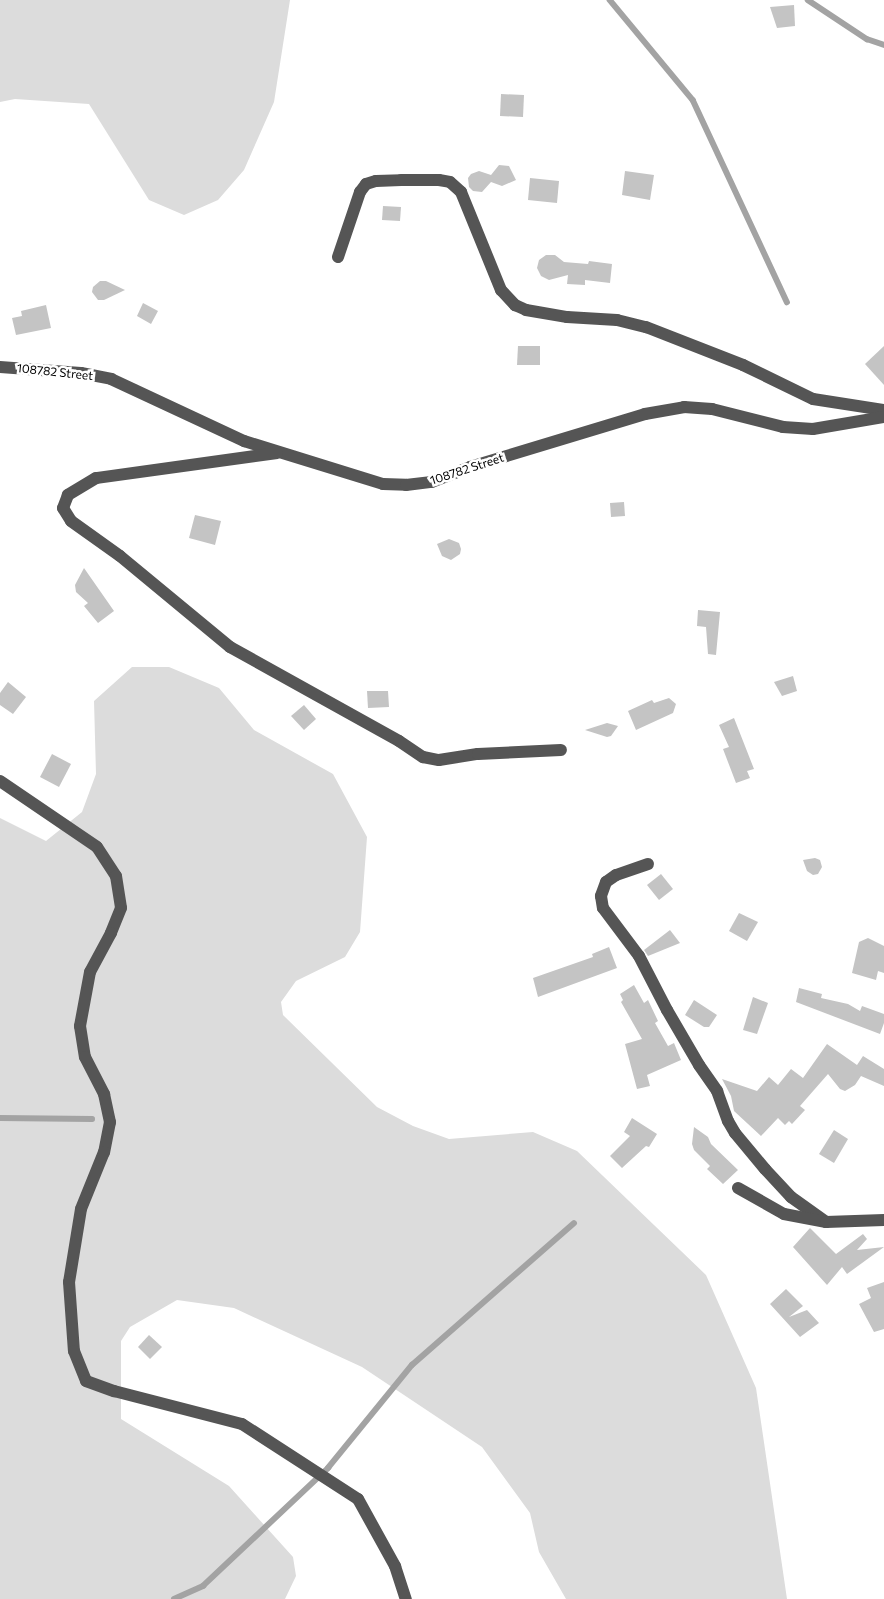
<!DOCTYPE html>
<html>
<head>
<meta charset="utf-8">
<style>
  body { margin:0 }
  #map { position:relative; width:884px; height:1599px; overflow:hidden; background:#fff; font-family:Commissioner,sans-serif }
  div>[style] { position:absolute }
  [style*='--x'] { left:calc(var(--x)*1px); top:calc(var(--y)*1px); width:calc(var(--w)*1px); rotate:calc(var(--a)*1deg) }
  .green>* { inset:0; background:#dcdcdc }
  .stream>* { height:5.5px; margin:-2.75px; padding:0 2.75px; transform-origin:2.75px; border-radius:2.75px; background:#a3a3a3 }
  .building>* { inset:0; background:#c4c4c4 }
  .minor>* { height:12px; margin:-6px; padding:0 6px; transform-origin:6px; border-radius:6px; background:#555 }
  span { translate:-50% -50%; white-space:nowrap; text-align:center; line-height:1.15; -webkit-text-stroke:5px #fff; paint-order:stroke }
  .street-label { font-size:12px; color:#000 }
</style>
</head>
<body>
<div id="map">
  <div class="green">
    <div style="clip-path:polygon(0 0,290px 0,274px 102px,244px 170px,218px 200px,184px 215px,149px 200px,89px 104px,15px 99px,0 102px)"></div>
    <div style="clip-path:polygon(132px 667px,169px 667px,219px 688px,254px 730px,333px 774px,367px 837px,360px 932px,345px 957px,296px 981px,281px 1002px,283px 1015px,377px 1107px,413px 1126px,449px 1139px,533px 1132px,577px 1151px,706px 1275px,756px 1388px,787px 1599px,566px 1599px,539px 1552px,530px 1513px,482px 1447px,362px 1367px,234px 1308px,177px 1300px,130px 1327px,121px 1341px,121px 1419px,229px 1486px,293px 1557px,296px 1576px,285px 1599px,0 1599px,0 818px,46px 841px,82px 812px,96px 774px,94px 701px)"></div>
  </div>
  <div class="stream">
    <div style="--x:610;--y:0;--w:130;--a:50.3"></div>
    <div style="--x:693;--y:100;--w:223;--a:65"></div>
    <div style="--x:808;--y:0;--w:71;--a:33.5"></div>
    <div style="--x:867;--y:39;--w:18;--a:19"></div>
    <div style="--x:0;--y:1118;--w:92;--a:0.6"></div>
    <div style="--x:174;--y:1599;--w:32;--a:-24"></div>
    <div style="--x:203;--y:1586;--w:172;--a:-43.3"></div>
    <div style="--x:328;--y:1468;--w:133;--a:-50.8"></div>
    <div style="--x:412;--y:1365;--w:215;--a:-41.2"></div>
  </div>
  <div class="building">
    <div style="clip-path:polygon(794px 5px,795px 26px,777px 28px,770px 7px)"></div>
    <div style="clip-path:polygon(501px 94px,524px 95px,523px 117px,500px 116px)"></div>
    <div style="clip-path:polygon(499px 165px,509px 166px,516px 180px,502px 186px,491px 182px,482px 192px,473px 191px,469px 187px,468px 178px,471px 174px,479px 171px,491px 175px)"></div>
    <div style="clip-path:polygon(625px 171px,654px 175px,650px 200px,622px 195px)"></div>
    <div style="clip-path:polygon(530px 178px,559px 181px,557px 203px,528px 200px)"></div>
    <div style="clip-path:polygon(383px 206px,401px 207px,400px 221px,382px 220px)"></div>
    <div style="clip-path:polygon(546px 255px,555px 255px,564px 262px,588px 264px,589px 261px,612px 264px,610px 283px,585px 280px,585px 285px,567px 284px,568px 275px,549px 280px,541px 276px,537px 268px,539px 260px)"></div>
    <div style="clip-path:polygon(100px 281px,106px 281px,125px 290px,104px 300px,98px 300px,92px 292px,93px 287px)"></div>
    <div style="clip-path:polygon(143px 303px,158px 311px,151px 324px,137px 316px)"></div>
    <div style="clip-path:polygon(46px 305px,51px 328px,16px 335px,12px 318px,22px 316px,21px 311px)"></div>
    <div style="clip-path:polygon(518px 346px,540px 346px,540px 365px,517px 365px)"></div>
    <div style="clip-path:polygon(884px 346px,884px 385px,865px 364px)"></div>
    <div style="clip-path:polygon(624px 502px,625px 516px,611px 517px,610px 503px)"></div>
    <div style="clip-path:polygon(195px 515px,221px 521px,215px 545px,189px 538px)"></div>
    <div style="clip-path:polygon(449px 539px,459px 543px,461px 549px,460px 554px,451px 560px,442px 556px,437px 544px)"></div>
    <div style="clip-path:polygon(84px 568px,114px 611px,98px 623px,84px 606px,88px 603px,76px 592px,75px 585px)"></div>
    <div style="clip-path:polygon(698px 610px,720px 612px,716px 655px,708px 654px,706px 627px,697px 626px)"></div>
    <div style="clip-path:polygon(793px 676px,797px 691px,782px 696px,774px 682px)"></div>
    <div style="clip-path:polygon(8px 682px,26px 697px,13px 714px,0 705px,0 693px)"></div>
    <div style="clip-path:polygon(367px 691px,388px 691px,389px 707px,368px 708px)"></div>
    <div style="clip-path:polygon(669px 698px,676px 704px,673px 713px,636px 730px,628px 711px,652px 700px,654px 703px)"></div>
    <div style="clip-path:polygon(304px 705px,316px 719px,304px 730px,291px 716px)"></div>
    <div style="clip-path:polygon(734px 718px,754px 769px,747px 771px,750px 778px,736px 783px,723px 749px,729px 747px,719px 725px)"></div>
    <div style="clip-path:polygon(607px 723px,618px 726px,611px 736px,607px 737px,585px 730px)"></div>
    <div style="clip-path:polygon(52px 754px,71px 764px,59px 787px,40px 777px)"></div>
    <div style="clip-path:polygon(815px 858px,820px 860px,822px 867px,818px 874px,813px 875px,807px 871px,803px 860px)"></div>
    <div style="clip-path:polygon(661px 874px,673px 889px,659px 900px,647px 885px)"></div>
    <div style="clip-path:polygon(739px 913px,758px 922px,747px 941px,729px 931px)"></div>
    <div style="clip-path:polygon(670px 930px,680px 943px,648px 956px,644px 950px)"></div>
    <div style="clip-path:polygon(868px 938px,884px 946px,884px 973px,878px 971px,876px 980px,852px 973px,859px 942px)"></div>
    <div style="clip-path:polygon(609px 947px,617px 968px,538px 997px,533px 978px,593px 957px,592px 954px)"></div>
    <div style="clip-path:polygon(634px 985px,644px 1003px,648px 1000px,658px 1021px,655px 1023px,668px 1046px,674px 1043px,681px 1060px,647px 1075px,650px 1086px,637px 1089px,625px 1044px,642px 1039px,621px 1002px,623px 1000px,620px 994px)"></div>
    <div style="clip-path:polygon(799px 988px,822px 994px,821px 998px,848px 1004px,860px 1011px,862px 1006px,884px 1014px,884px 1023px,880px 1034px,796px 1002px)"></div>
    <div style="clip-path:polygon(753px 997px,768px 1003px,757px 1034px,743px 1030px)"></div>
    <div style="clip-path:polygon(694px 1000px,717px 1015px,709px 1027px,704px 1027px,685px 1015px)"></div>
    <div style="clip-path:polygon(827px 1044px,857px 1065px,863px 1056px,884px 1069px,884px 1086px,861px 1076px,855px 1085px,845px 1091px,840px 1089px,828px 1074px,800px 1106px,805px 1110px,792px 1124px,789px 1121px,785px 1125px,778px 1118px,761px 1136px,734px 1111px,731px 1096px,722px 1079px,757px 1091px,769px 1077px,778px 1085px,791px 1069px,803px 1078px)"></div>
    <div style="clip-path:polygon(632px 1118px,657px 1134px,649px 1147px,646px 1146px,622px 1168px,610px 1156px,630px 1136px,624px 1132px)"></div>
    <div style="clip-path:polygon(694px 1127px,708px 1137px,711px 1144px,738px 1170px,723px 1184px,707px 1169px,710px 1166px,694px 1150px,692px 1144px)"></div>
    <div style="clip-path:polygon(834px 1130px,848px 1139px,834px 1163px,819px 1154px)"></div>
    <div style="clip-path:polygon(810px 1228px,836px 1254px,863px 1234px,867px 1239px,857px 1250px,884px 1247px,847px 1274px,842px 1267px,827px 1285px,793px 1247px)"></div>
    <div style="clip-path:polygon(884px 1282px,884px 1329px,874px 1332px,859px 1304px,871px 1298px,867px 1288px)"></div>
    <div style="clip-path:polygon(786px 1289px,803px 1306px,789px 1317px,807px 1310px,819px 1323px,800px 1337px,770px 1304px)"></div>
    <div style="clip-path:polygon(149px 1335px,162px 1347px,150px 1359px,138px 1347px)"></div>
  </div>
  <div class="minor">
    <div style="--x:338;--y:257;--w:69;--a:-71.3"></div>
    <div style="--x:360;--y:192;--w:10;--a:-53"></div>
    <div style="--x:366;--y:184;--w:10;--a:-17"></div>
    <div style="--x:376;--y:181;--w:25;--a:-2"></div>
    <div style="--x:401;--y:180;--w:38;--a:0"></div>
    <div style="--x:439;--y:180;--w:11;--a:10"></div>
    <div style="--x:450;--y:182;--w:15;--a:42"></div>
    <div style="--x:461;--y:192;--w:106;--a:67.8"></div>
    <div style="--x:501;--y:290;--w:21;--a:47"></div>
    <div style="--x:515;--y:305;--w:12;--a:24"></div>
    <div style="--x:526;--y:310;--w:42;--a:9.7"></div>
    <div style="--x:567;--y:317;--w:50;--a:3.4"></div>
    <div style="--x:617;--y:320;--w:30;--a:14"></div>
    <div style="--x:646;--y:327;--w:104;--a:21.4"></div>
    <div style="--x:743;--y:365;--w:78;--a:25.9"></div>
    <div style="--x:813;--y:399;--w:72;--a:8.8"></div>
    <div style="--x:0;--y:367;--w:81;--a:4.2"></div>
    <div style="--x:81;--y:373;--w:31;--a:11"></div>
    <div style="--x:111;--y:379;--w:147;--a:25"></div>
    <div style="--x:244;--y:441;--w:145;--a:17.2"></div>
    <div style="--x:383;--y:484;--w:23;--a:2"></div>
    <div style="--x:406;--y:485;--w:26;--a:-7"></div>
    <div style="--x:432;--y:482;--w:41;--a:-21.5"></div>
    <div style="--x:470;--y:467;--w:183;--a:-16.8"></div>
    <div style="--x:645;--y:414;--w:40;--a:-10"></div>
    <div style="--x:684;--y:407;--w:28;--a:4"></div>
    <div style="--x:712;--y:409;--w:73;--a:14.2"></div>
    <div style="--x:783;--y:427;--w:30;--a:4"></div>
    <div style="--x:813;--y:429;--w:72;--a:-9.6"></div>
    <div style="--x:277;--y:453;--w:183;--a:172.1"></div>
    <div style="--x:96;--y:478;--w:33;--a:149"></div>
    <div style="--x:68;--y:495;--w:14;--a:111"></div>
    <div style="--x:63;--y:508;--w:15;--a:58"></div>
    <div style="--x:71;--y:521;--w:60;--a:35.5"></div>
    <div style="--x:120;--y:556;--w:143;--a:39.6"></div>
    <div style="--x:230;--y:647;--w:193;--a:29.1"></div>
    <div style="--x:399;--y:741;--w:29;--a:34"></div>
    <div style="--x:423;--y:757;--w:16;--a:11"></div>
    <div style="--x:439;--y:760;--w:39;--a:-9"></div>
    <div style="--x:478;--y:754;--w:83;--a:-2.8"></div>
    <div style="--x:0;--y:781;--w:117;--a:34.2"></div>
    <div style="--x:97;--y:847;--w:35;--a:57"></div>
    <div style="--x:116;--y:876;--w:32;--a:81"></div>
    <div style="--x:121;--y:908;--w:27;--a:112"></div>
    <div style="--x:111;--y:933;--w:44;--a:118.3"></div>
    <div style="--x:90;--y:972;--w:55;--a:100.5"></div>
    <div style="--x:80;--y:1026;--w:31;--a:81"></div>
    <div style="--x:85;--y:1057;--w:42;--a:62.8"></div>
    <div style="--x:104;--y:1094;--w:29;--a:78"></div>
    <div style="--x:110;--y:1122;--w:31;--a:101"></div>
    <div style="--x:104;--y:1152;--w:61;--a:112"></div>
    <div style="--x:81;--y:1209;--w:74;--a:99.3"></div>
    <div style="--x:69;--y:1282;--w:69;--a:85.9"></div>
    <div style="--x:74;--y:1351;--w:32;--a:68"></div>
    <div style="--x:86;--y:1381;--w:30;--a:20"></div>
    <div style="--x:114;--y:1391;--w:132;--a:14.5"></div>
    <div style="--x:242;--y:1424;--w:138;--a:32.9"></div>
    <div style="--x:358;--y:1499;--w:77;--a:61.1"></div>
    <div style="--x:395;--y:1566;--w:35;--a:72"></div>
    <div style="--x:648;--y:864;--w:34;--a:161"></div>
    <div style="--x:616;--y:875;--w:12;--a:145"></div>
    <div style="--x:606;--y:882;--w:15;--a:110"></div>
    <div style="--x:601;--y:896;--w:12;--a:81"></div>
    <div style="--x:603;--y:908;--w:60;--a:53.1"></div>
    <div style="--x:639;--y:956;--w:61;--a:62.6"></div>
    <div style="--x:667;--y:1010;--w:64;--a:59.8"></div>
    <div style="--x:699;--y:1065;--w:32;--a:55"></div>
    <div style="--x:717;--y:1091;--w:32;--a:70"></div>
    <div style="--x:728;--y:1121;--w:14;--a:60"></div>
    <div style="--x:735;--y:1133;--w:47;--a:50.2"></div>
    <div style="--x:765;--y:1169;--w:38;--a:47"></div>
    <div style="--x:791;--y:1197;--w:43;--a:35.5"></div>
    <div style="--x:738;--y:1188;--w:53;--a:29.5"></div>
    <div style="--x:784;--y:1214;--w:43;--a:10.8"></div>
    <div style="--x:826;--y:1222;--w:58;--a:-2"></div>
  </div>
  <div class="street-label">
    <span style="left:55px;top:372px;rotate:6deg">108782 Street</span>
    <span style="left:467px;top:469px;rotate:-18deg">108782 Street</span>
  </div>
</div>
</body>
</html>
